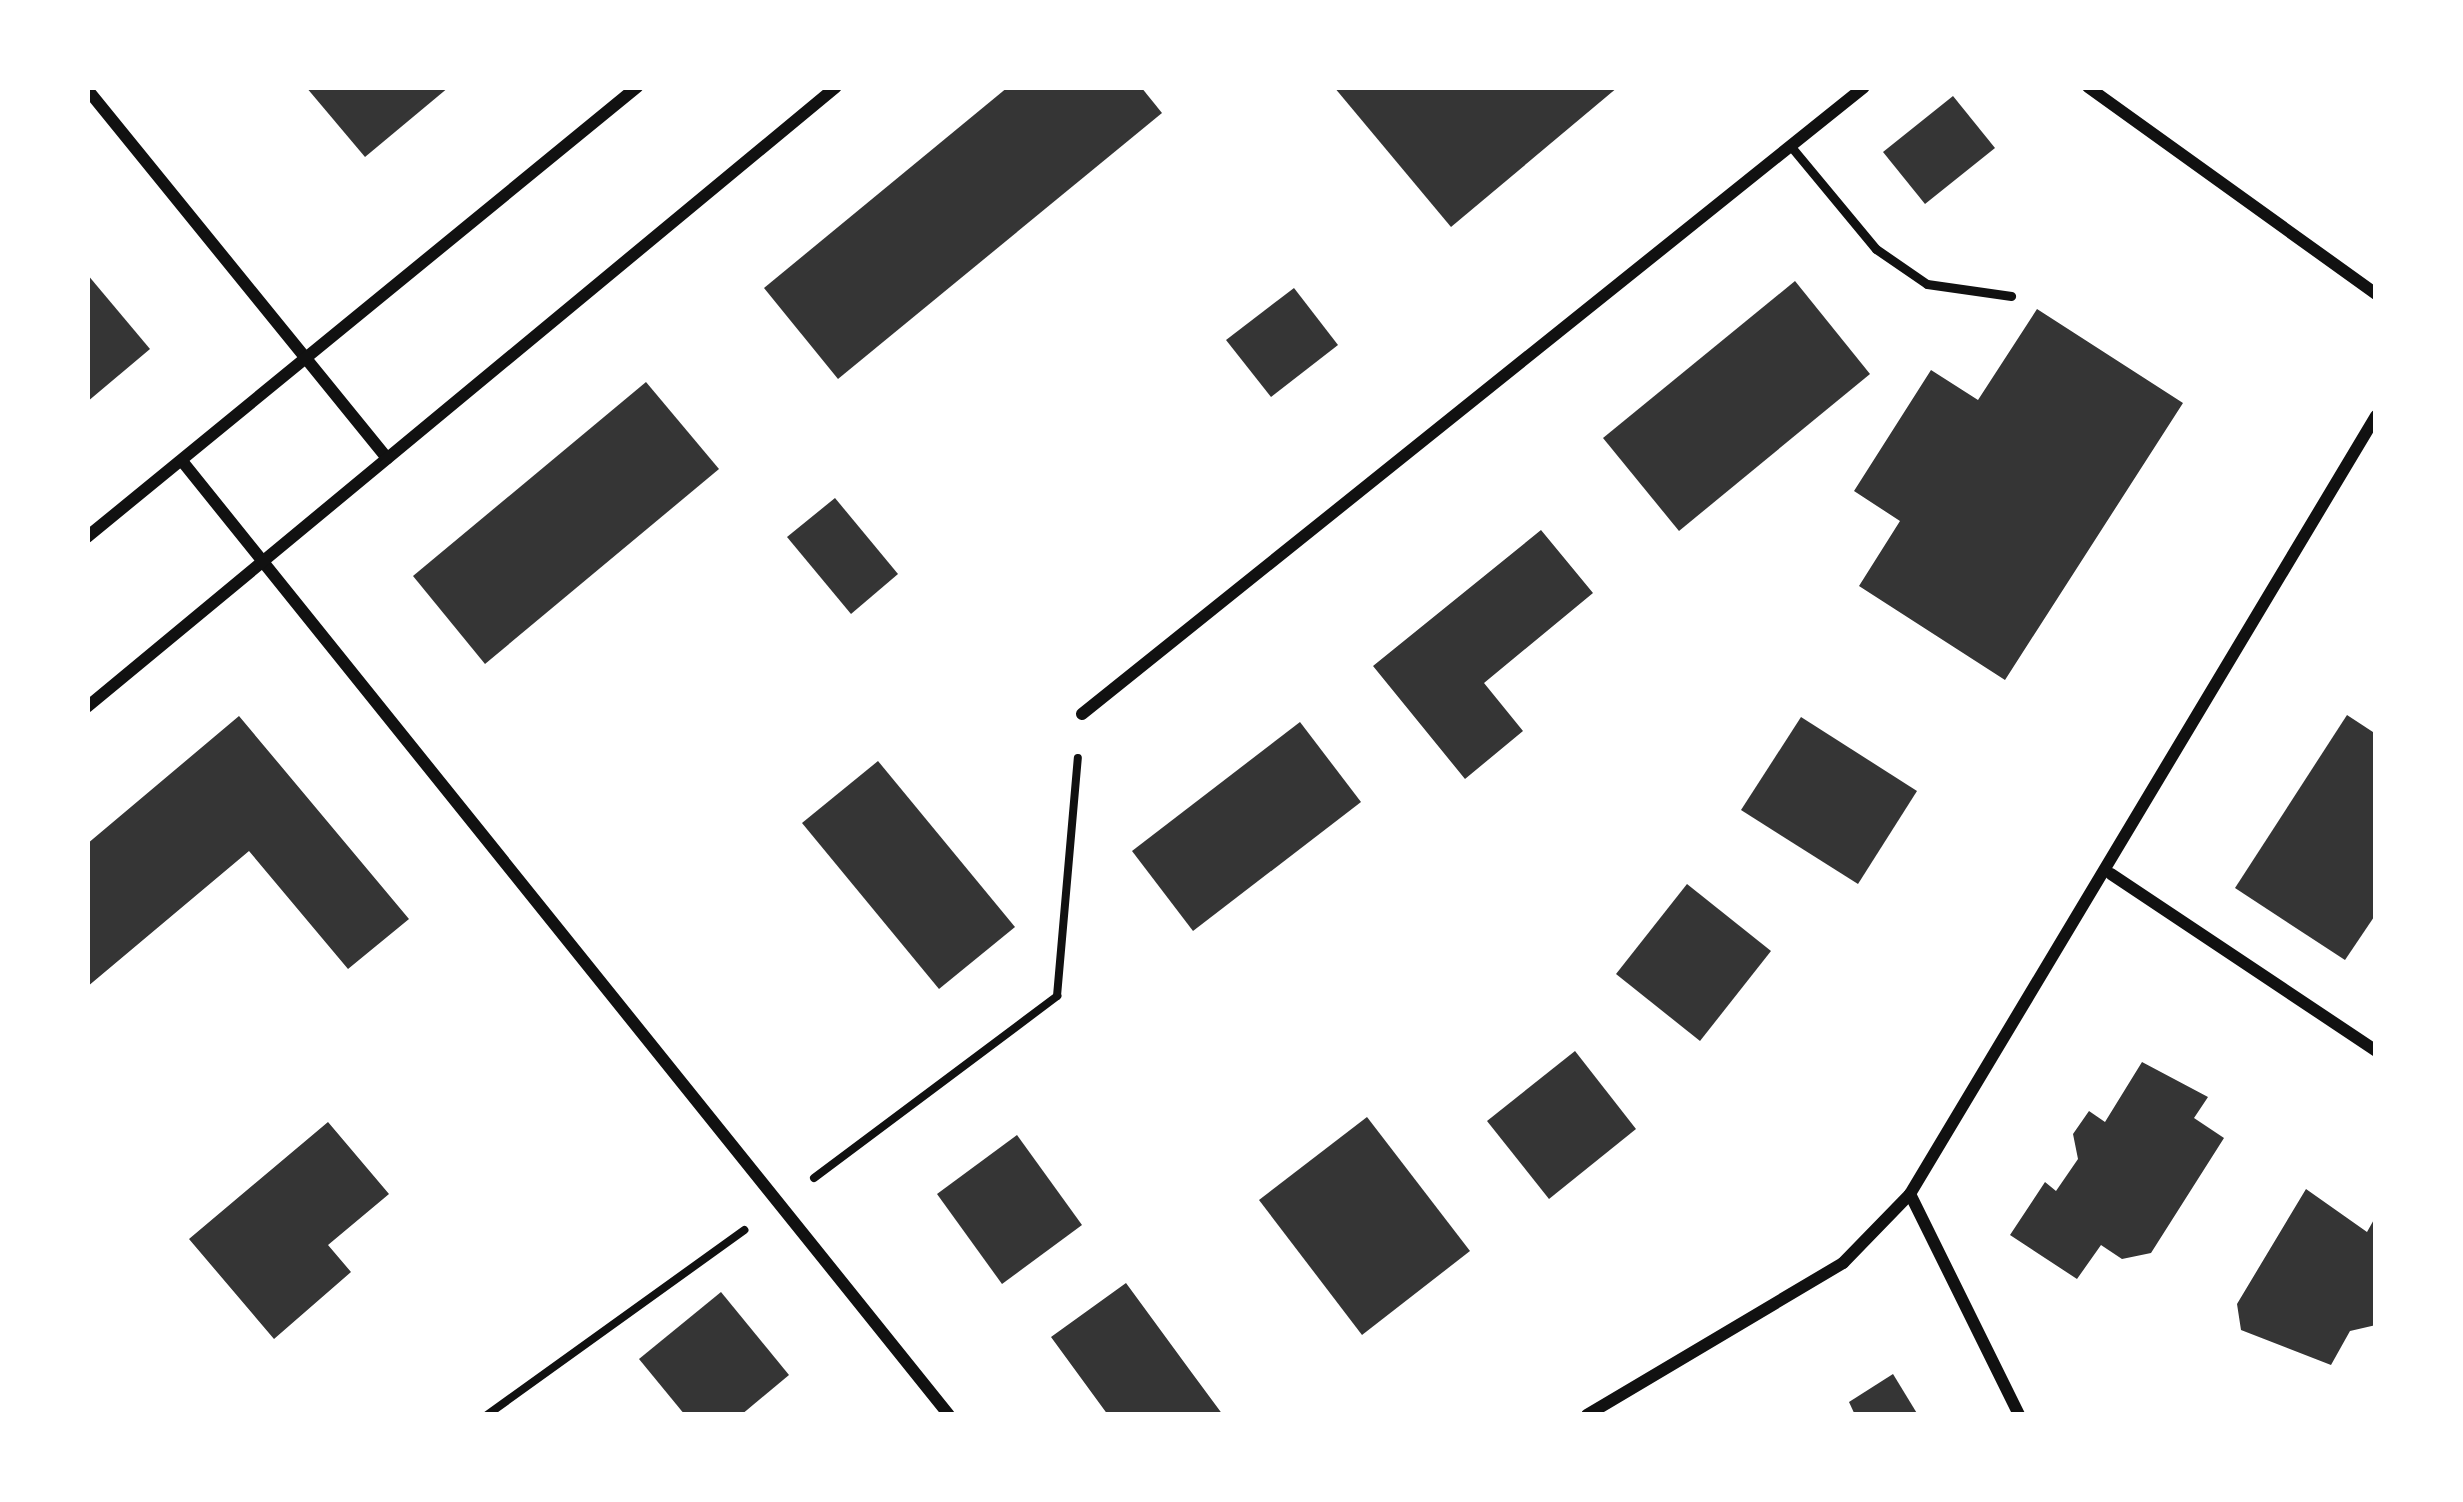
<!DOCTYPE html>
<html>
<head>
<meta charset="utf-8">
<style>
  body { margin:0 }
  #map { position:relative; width:2463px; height:1502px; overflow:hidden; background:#fff; font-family:Lato,sans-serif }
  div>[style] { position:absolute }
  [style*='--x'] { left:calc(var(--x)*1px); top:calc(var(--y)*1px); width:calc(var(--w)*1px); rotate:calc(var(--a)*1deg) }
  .building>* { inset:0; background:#353535 }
  .path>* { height:8px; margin:-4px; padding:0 4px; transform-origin:4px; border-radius:4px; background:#111 }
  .service>* { height:9px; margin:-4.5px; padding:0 4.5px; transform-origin:4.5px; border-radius:4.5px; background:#111 }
  .minor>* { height:12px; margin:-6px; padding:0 6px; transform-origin:6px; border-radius:6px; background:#111 }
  span { translate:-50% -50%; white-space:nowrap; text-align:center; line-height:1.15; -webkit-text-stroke:9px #fff; paint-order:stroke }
  .frame { position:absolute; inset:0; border:90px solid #fff; pointer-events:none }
</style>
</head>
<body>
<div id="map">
  <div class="building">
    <div style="clip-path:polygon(306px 87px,449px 87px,365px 157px)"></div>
    <div style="clip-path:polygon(1008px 87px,1141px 87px,1162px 113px,838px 379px,764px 288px)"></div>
    <div style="clip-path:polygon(1334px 87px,1618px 87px,1451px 227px)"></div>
    <div style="clip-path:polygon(1953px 96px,1995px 148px,1925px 204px,1883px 152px)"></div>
    <div style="clip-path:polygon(87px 274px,150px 349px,87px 402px)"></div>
    <div style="clip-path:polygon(1795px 281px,1870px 374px,1679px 531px,1603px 438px)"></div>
    <div style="clip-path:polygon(1294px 288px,1338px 345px,1271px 397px,1226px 340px)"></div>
    <div style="clip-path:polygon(2037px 309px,2183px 403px,2005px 680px,1859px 586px,1900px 521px,1854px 491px,1931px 370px,1978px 400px)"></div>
    <div style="clip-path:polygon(646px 382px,719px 469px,485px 664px,413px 576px)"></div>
    <div style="clip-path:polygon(835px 498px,898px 574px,851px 614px,787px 537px)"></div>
    <div style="clip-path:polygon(1541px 530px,1593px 593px,1484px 683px,1523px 731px,1465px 779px,1373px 666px)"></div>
    <div style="clip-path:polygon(2347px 715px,2376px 734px,2376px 914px,2345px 960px,2235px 888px)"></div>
    <div style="clip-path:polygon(239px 716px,409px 919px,348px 969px,249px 851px,87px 987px,87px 844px)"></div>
    <div style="clip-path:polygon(1801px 717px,1917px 791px,1858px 884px,1741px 810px)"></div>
    <div style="clip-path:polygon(1300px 722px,1361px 802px,1193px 931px,1132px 851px)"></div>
    <div style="clip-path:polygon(878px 761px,1015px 927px,939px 989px,802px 823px)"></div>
    <div style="clip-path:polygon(1687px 884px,1771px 951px,1700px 1041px,1616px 974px)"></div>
    <div style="clip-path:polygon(1575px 1051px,1636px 1129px,1549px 1199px,1487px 1121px)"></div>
    <div style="clip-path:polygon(2142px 1062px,2208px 1097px,2194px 1118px,2224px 1138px,2151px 1253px,2122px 1259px,2101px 1245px,2077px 1279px,2010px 1235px,2045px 1182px,2056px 1191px,2078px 1159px,2073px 1134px,2089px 1111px,2105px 1122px)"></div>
    <div style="clip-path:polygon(1367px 1117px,1470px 1251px,1362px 1335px,1259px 1200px)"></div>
    <div style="clip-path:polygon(328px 1122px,389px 1194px,328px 1245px,351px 1272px,274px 1339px,189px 1239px)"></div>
    <div style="clip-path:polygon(1017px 1135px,1082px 1225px,1002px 1284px,937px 1194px)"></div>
    <div style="clip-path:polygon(2306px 1189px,2367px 1232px,2376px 1216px,2376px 1325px,2350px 1331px,2331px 1365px,2241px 1330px,2237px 1304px)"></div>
    <div style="clip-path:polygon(1126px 1283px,1189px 1369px,1223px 1415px,1108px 1415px,1051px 1337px)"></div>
    <div style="clip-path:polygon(721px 1292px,789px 1375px,741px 1415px,685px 1415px,639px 1359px)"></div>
    <div style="clip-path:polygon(1893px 1374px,1918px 1415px,1855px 1415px,1849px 1402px)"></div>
  </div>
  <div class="path">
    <div style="--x:814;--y:1178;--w:304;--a:-36.8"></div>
    <div style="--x:1057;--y:996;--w:239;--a:-85"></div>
    <div style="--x:487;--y:1415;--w:317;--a:-35.7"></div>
  </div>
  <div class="service">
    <div style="--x:1793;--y:149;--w:130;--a:50.3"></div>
    <div style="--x:1876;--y:249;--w:62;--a:34.5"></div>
    <div style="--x:1927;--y:284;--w:85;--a:8.1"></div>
  </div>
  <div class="minor">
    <div style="--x:2088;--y:87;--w:355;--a:35.7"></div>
    <div style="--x:87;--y:89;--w:476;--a:50.9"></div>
    <div style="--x:182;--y:461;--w:1224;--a:51.2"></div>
    <div style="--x:87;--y:537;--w:711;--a:-39.29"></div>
    <div style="--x:87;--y:707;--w:972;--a:-39.62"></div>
    <div style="--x:1082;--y:714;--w:1002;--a:-38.72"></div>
    <div style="--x:2111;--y:874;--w:319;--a:33.7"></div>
    <div style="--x:1910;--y:1194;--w:246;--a:63.7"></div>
    <div style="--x:1587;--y:1415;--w:298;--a:-30.7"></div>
    <div style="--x:1843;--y:1263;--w:96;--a:-45.8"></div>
    <div style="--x:1910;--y:1194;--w:907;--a:-59.08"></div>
  </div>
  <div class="frame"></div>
</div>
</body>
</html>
